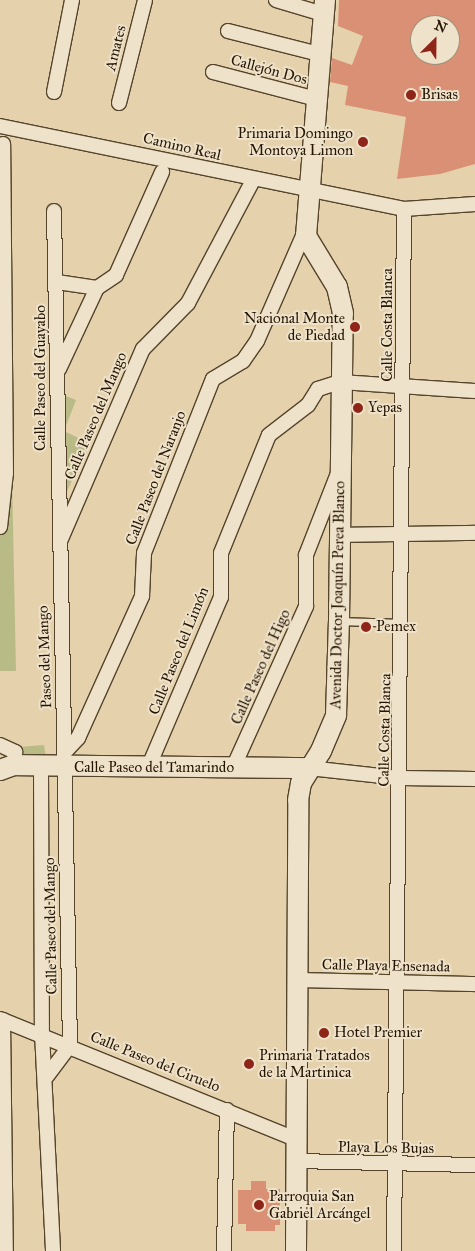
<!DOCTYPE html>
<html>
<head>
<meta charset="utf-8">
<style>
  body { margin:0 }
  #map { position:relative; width:475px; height:1251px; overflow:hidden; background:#e5d2ad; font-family:"IM FELL Great Primer",serif }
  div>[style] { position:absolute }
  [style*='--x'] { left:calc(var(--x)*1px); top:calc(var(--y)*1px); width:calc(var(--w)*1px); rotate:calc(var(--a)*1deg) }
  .green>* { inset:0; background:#b9bb86 }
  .building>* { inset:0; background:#da9074 }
  .roads { filter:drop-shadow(1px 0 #55442b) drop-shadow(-1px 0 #55442b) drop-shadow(0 1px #55442b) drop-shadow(0 -1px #55442b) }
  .lane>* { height:7px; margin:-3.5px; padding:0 3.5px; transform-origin:3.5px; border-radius:3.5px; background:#eee2ca }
  .street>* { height:14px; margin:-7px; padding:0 7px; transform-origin:7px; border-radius:7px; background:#eee2ca }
  .secondary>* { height:20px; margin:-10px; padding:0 10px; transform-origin:10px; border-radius:10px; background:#eee2ca }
  .dots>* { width:14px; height:14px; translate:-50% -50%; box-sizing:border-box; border:2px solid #eee2ca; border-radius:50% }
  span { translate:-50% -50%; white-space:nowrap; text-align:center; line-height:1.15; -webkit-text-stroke:4px #eee2ca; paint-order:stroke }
  .street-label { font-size:15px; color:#251400 }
  .poi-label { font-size:15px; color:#251400 }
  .left { translate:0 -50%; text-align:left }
  .right { translate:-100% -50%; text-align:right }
  .north { position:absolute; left:410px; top:15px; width:50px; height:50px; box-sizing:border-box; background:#eee2ca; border:1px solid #9e9079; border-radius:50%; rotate:23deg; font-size:14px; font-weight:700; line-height:20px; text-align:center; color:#251400 }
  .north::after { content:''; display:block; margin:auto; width:18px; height:22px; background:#8f2418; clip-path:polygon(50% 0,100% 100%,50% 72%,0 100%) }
</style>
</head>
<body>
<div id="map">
  <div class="green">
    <div style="clip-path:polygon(53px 391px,76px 400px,64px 431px,89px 443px,64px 498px)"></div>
    <div style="clip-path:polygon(12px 475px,16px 671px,0 671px,0 483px)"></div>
    <div style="clip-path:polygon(44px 745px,46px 758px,19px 758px,19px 747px)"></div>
  </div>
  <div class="building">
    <div style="clip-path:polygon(evenodd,339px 0,475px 0,475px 164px,440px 174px,397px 179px,406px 117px,345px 105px,348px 86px,330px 82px,332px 58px,352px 65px,363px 36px,338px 26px,339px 0,420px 25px,450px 25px,450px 55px,420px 55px,420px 25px)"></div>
    <div style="clip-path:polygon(251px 1181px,266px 1181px,266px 1189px,280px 1189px,280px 1225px,275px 1225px,275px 1231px,246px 1231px,246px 1224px,238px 1224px,238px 1190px,251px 1190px)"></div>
  </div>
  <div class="roads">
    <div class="lane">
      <div style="--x:341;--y:621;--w:60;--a:1.9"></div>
    </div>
    <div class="street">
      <div style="--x:276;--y:0;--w:49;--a:16.6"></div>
      <div style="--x:228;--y:31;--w:94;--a:14.2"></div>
      <div style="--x:213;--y:72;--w:107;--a:14.6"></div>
      <div style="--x:54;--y:92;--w:94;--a:-78.9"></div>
      <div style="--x:119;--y:103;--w:106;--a:-75.8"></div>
      <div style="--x:0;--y:126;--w:412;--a:11.6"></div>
      <div style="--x:404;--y:209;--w:71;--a:-4"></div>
      <div style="--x:57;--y:282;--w:40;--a:8.5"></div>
      <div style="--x:59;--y:369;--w:89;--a:-64.9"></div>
      <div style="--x:97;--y:288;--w:23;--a:-34"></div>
      <div style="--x:116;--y:275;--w:113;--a:-65.9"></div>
      <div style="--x:0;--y:527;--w:54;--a:-83.7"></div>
      <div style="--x:6;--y:473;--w:329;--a:-90.5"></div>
      <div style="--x:341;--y:535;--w:134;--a:-0.9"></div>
      <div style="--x:61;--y:539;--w:207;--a:-66.7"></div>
      <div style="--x:143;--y:349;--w:64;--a:-45.6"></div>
      <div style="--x:188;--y:303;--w:139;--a:-62.1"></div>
      <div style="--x:0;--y:745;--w:17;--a:25"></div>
      <div style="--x:15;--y:752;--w:13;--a:94"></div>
      <div style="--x:64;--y:753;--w:21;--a:-47"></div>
      <div style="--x:78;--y:738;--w:156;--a:-65.7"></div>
      <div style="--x:142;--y:596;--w:43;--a:-87.3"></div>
      <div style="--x:144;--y:553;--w:187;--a:-68.4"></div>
      <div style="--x:213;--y:379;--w:35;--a:-31"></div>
      <div style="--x:243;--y:361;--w:24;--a:-55"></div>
      <div style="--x:257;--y:341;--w:122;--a:-66.4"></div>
      <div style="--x:41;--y:768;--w:265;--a:89.8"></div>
      <div style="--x:42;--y:1033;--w:218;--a:87.1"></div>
      <div style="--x:148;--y:768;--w:186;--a:-66.9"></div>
      <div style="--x:221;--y:597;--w:44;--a:-90"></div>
      <div style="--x:221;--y:553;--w:127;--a:-67.9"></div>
      <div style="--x:269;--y:435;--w:49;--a:-37.6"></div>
      <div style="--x:308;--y:405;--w:19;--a:-58"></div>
      <div style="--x:318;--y:389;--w:23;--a:-18"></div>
      <div style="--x:340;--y:382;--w:135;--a:3.8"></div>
      <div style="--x:233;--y:768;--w:178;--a:-65.7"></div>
      <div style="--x:306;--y:606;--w:51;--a:-90"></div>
      <div style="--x:306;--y:555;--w:85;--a:-68.6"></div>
      <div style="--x:309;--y:768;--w:92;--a:6.3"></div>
      <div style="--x:400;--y:778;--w:75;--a:0.8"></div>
      <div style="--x:295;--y:980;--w:180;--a:1.3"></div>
      <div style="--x:0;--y:1019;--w:318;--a:22.1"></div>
      <div style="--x:3;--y:1020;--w:231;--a:89.3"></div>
      <div style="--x:47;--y:1076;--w:39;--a:-53"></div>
      <div style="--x:70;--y:1045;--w:834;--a:-91.1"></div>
      <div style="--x:296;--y:1161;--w:179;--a:1.3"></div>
      <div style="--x:224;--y:1251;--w:141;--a:-88.8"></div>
      <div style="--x:394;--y:1251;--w:1042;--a:-89.45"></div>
    </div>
    <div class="secondary">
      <div style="--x:0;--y:770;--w:15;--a:-20"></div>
      <div style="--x:14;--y:765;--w:295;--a:0.6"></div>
      <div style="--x:296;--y:1251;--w:451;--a:-89.7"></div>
      <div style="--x:298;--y:800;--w:17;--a:-80"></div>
      <div style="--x:301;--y:783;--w:38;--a:-58"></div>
      <div style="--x:321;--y:751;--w:39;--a:-67"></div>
      <div style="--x:336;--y:715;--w:94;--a:-88.2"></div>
      <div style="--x:339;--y:621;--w:308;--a:-89.3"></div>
      <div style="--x:343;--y:313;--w:27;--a:-103"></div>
      <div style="--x:337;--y:287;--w:60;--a:-121.3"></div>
      <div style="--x:306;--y:236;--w:237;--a:-85.4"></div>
    </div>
  </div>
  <div class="dots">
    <div style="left:411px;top:95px;background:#8f2418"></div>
    <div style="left:363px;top:142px;background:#8f2418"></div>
    <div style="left:355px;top:327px;background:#8f2418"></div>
    <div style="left:358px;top:408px;background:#8f2418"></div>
    <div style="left:366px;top:627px;background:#8f2418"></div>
    <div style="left:324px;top:1033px;background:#8f2418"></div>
    <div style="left:249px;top:1064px;background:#8f2418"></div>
    <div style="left:259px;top:1205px;background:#8f2418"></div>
  </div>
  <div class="street-label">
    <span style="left:116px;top:48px;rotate:-76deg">Amates</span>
    <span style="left:269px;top:70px;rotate:15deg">Callejón Dos</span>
    <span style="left:182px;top:147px;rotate:13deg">Camino Real</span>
    <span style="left:388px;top:325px;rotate:-90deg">Calle Costa Blanca</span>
    <span style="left:41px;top:378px;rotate:-90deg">Calle Paseo del Guayabo</span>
    <span style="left:96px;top:416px;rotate:-67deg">Calle Paseo del Mango</span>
    <span style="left:156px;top:478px;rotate:-69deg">Calle Paseo del Naranjo</span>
    <span style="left:338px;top:595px;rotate:-89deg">Avenida Doctor Joaquín Perea Blanco</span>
    <span style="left:179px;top:651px;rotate:-68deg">Calle Paseo del Limón</span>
    <span style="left:45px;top:657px;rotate:-92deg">Paseo del Mango</span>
    <span style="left:261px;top:667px;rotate:-66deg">Calle Paseo del Higo</span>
    <span style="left:385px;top:730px;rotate:-89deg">Calle Costa Blanca</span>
    <span style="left:154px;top:768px">Calle Paseo del Tamarindo</span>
    <span style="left:51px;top:926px;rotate:-91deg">Calle Paseo del Mango</span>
    <span style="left:386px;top:966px;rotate:1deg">Calle Playa Ensenada</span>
    <span style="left:155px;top:1062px;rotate:22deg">Calle Paseo del Ciruelo</span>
    <span style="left:386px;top:1148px;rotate:1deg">Playa Los Bujas</span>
  </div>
  <div class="poi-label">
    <span class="left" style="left:421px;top:95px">Brisas</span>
    <span class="right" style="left:353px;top:142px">Primaria Domingo<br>Montoya Limon</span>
    <span class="right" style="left:345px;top:327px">Nacional Monte<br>de Piedad</span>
    <span class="left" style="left:368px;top:408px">Yepas</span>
    <span class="left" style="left:376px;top:627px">Pemex</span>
    <span class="left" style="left:334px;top:1033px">Hotel Premier</span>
    <span class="left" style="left:259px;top:1064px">Primaria Tratados<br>de la Martinica</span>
    <span class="left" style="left:269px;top:1205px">Parroquia San<br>Gabriel Arcángel</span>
  </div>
  <div class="north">N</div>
</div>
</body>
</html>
